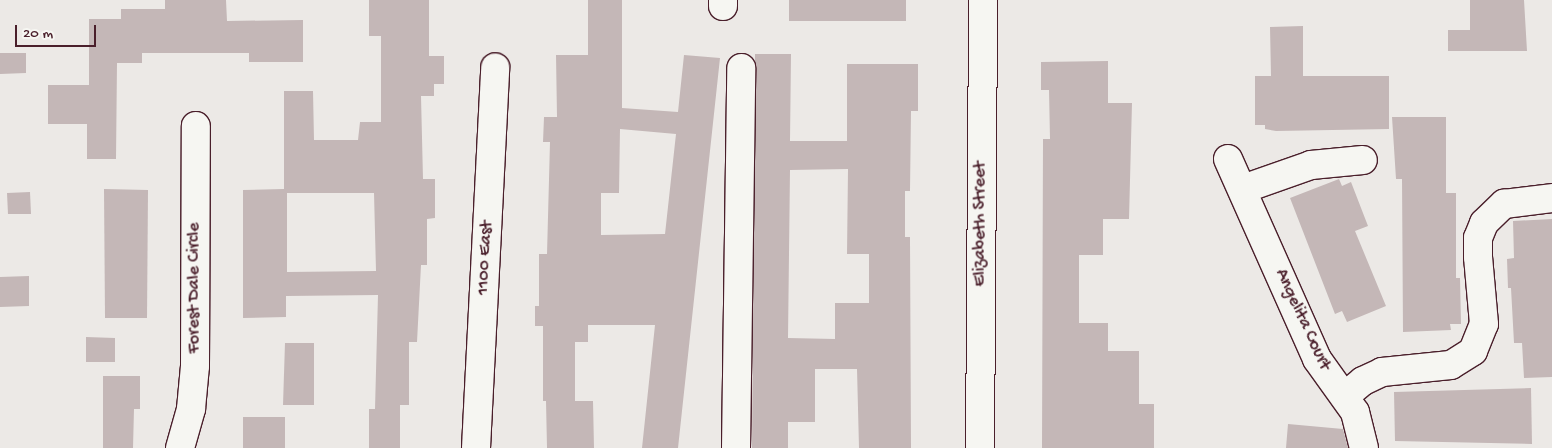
<!DOCTYPE html>
<html>
<head>
<meta charset="utf-8">
<style>
  body { margin:0 }
  #map { position:relative; width:1552px; height:448px; overflow:hidden; background:#ece9e6; font-family:"Gochi Hand",sans-serif }
  div>[style] { position:absolute }
  [style*='--x'] { left:calc(var(--x)*1px); top:calc(var(--y)*1px); width:calc(var(--w)*1px); rotate:calc(var(--a)*1deg) }
  .building>* { inset:0; background:#c4b7b7 }
  .roads { filter:drop-shadow(1px 0 #4a1f2b) drop-shadow(-1px 0 #4a1f2b) drop-shadow(0 1px #4a1f2b) drop-shadow(0 -1px #4a1f2b) }
  .minor>* { height:28px; margin:-14px; padding:0 14px; transform-origin:14px; border-radius:14px; background:#f6f6f2 }
  span { translate:-50% -50%; white-space:nowrap; text-align:center; line-height:1.15; -webkit-text-stroke:4px #f6f6f2; paint-order:stroke }
  .street-label { font-size:18px; color:#4a1f2b }
  .scale { position:absolute; left:15px; top:25px; width:81px; height:22px; box-sizing:border-box; border:2px solid #4a1f2b; border-top:0; padding-left:6px; font-size:15px; line-height:18px; white-space:nowrap; color:#4a1f2b; -webkit-text-stroke:4px #f6f6f2; paint-order:stroke }
</style>
</head>
<body>
<div id="map">
  <div class="building">
    <div style="clip-path:polygon(165px 0,226px 0,227px 21px,303px 20px,303px 62px,249px 62px,249px 53px,142px 53px,142px 63px,117px 63px,116px 159px,87px 159px,87px 124px,48px 124px,48px 85px,89px 85px,89px 19px,121px 19px,121px 9px,165px 9px)"></div>
    <div style="clip-path:polygon(evenodd,369px 0,429px 0,429px 56px,444px 56px,444px 84px,434px 84px,434px 96px,421px 96px,423px 179px,435px 179px,435px 218px,427px 219px,427px 265px,421px 265px,417px 342px,409px 342px,409px 405px,400px 405px,400px 448px,369px 448px,369px 409px,375px 409px,378px 295px,286px 296px,286px 317px,243px 318px,243px 190px,284px 189px,284px 91px,313px 91px,314px 140px,358px 140px,360px 122px,381px 122px,381px 36px,369px 36px,369px 0,287px 193px,374px 193px,376px 271px,287px 272px,287px 193px)"></div>
    <div style="clip-path:polygon(evenodd,588px 0,622px 0,622px 108px,678px 112px,684px 55px,720px 58px,678px 448px,642px 448px,655px 325px,588px 325px,588px 342px,575px 342px,575px 401px,593px 401px,594px 448px,547px 448px,546px 401px,543px 401px,543px 326px,535px 326px,535px 306px,539px 306px,539px 254px,547px 254px,550px 142px,543px 142px,544px 117px,557px 117px,556px 55px,588px 55px,588px 0,620px 129px,676px 134px,665px 234px,601px 235px,601px 193px,619px 193px,620px 129px)"></div>
    <div style="clip-path:polygon(789px 0,906px 0,906px 21px,789px 21px)"></div>
    <div style="clip-path:polygon(1470px 0,1524px 0,1527px 51px,1448px 51px,1448px 30px,1470px 30px)"></div>
    <div style="clip-path:polygon(1303px 26px,1303px 76px,1389px 76px,1389px 129px,1276px 131px,1265px 129px,1265px 125px,1255px 125px,1255px 76px,1271px 76px,1270px 27px)"></div>
    <div style="clip-path:polygon(0 53px,26px 53px,26px 73px,0 74px)"></div>
    <div style="clip-path:polygon(evenodd,755px 54px,791px 54px,790px 141px,847px 141px,847px 64px,918px 64px,918px 111px,911px 111px,910px 191px,905px 191px,905px 237px,910px 237px,911px 448px,859px 448px,857px 369px,815px 369px,815px 422px,788px 422px,788px 448px,752px 448px,755px 54px,848px 169px,847px 254px,869px 254px,869px 303px,835px 303px,835px 339px,788px 338px,790px 170px,848px 169px)"></div>
    <div style="clip-path:polygon(1108px 61px,1108px 103px,1132px 103px,1129px 219px,1103px 219px,1103px 255px,1079px 255px,1079px 323px,1108px 323px,1108px 351px,1139px 351px,1139px 404px,1154px 404px,1154px 448px,1042px 448px,1043px 139px,1050px 139px,1049px 90px,1041px 90px,1041px 62px)"></div>
    <div style="clip-path:polygon(1392px 117px,1446px 117px,1446px 193px,1456px 193px,1456px 278px,1460px 278px,1461px 324px,1450px 324px,1451px 330px,1403px 332px,1402px 179px,1396px 179px)"></div>
    <div style="clip-path:polygon(1339px 179px,1342px 186px,1351px 182px,1368px 226px,1355px 231px,1386px 306px,1347px 322px,1342px 311px,1335px 314px,1290px 198px)"></div>
    <div style="clip-path:polygon(104px 189px,148px 190px,147px 318px,105px 318px)"></div>
    <div style="clip-path:polygon(30px 192px,31px 214px,8px 214px,7px 193px)"></div>
    <div style="clip-path:polygon(1552px 219px,1552px 377px,1524px 378px,1522px 343px,1514px 343px,1511px 288px,1508px 288px,1507px 259px,1514px 258px,1513px 221px)"></div>
    <div style="clip-path:polygon(29px 276px,29px 306px,0 307px,0 277px)"></div>
    <div style="clip-path:polygon(86px 337px,115px 338px,115px 362px,86px 362px)"></div>
    <div style="clip-path:polygon(285px 343px,314px 343px,314px 405px,283px 405px)"></div>
    <div style="clip-path:polygon(103px 376px,140px 376px,140px 409px,134px 409px,133px 448px,103px 448px)"></div>
    <div style="clip-path:polygon(1531px 388px,1532px 444px,1395px 441px,1394px 392px)"></div>
    <div style="clip-path:polygon(243px 417px,285px 417px,285px 448px,243px 448px)"></div>
    <div style="clip-path:polygon(1288px 424px,1343px 429px,1348px 448px,1286px 448px)"></div>
  </div>
  <div class="roads">
    <div class="minor">
      <div style="--x:723;--y:6;--w:6;--a:-90"></div>
      <div style="--x:1228;--y:159;--w:219;--a:66"></div>
      <div style="--x:1317;--y:359;--w:65;--a:54.4"></div>
      <div style="--x:1355;--y:412;--w:37;--a:76"></div>
      <div style="--x:1243;--y:189;--w:72;--a:-19.4"></div>
      <div style="--x:1311;--y:165;--w:52;--a:-5.5"></div>
      <div style="--x:1345;--y:396;--w:23;--a:-40"></div>
      <div style="--x:1363;--y:381;--w:21;--a:-25"></div>
      <div style="--x:1382;--y:372;--w:69;--a:-5.8"></div>
      <div style="--x:1451;--y:365;--w:26;--a:-32"></div>
      <div style="--x:1473;--y:351;--w:29;--a:-68"></div>
      <div style="--x:1484;--y:324;--w:67;--a:-95.1"></div>
      <div style="--x:1478;--y:257;--w:19;--a:-90"></div>
      <div style="--x:1478;--y:238;--w:16;--a:-68"></div>
      <div style="--x:1484;--y:223;--w:28;--a:-44"></div>
      <div style="--x:1504;--y:204;--w:48;--a:-7.1"></div>
      <div style="--x:180;--y:448;--w:41;--a:-74.2"></div>
      <div style="--x:191;--y:409;--w:43;--a:-84.7"></div>
      <div style="--x:195;--y:366;--w:240;--a:-89.8"></div>
      <div style="--x:476;--y:448;--w:381;--a:-87.1"></div>
      <div style="--x:736;--y:448;--w:380;--a:-89.2"></div>
      <div style="--x:980;--y:448;--w:448;--a:-89.6"></div>
    </div>
  </div>
  <div class="street-label">
    <span style="left:981px;top:224px;rotate:-90deg">Elizabeth Street</span>
    <span style="left:486px;top:258px;rotate:-87deg">1100 East</span>
    <span style="left:195px;top:288px;rotate:-90deg">Forest Dale Circle</span>
    <span style="left:1302px;top:320px;rotate:65deg">Angelita Court</span>
  </div>
  <div class="scale">20 m</div>
</div>
</body>
</html>
